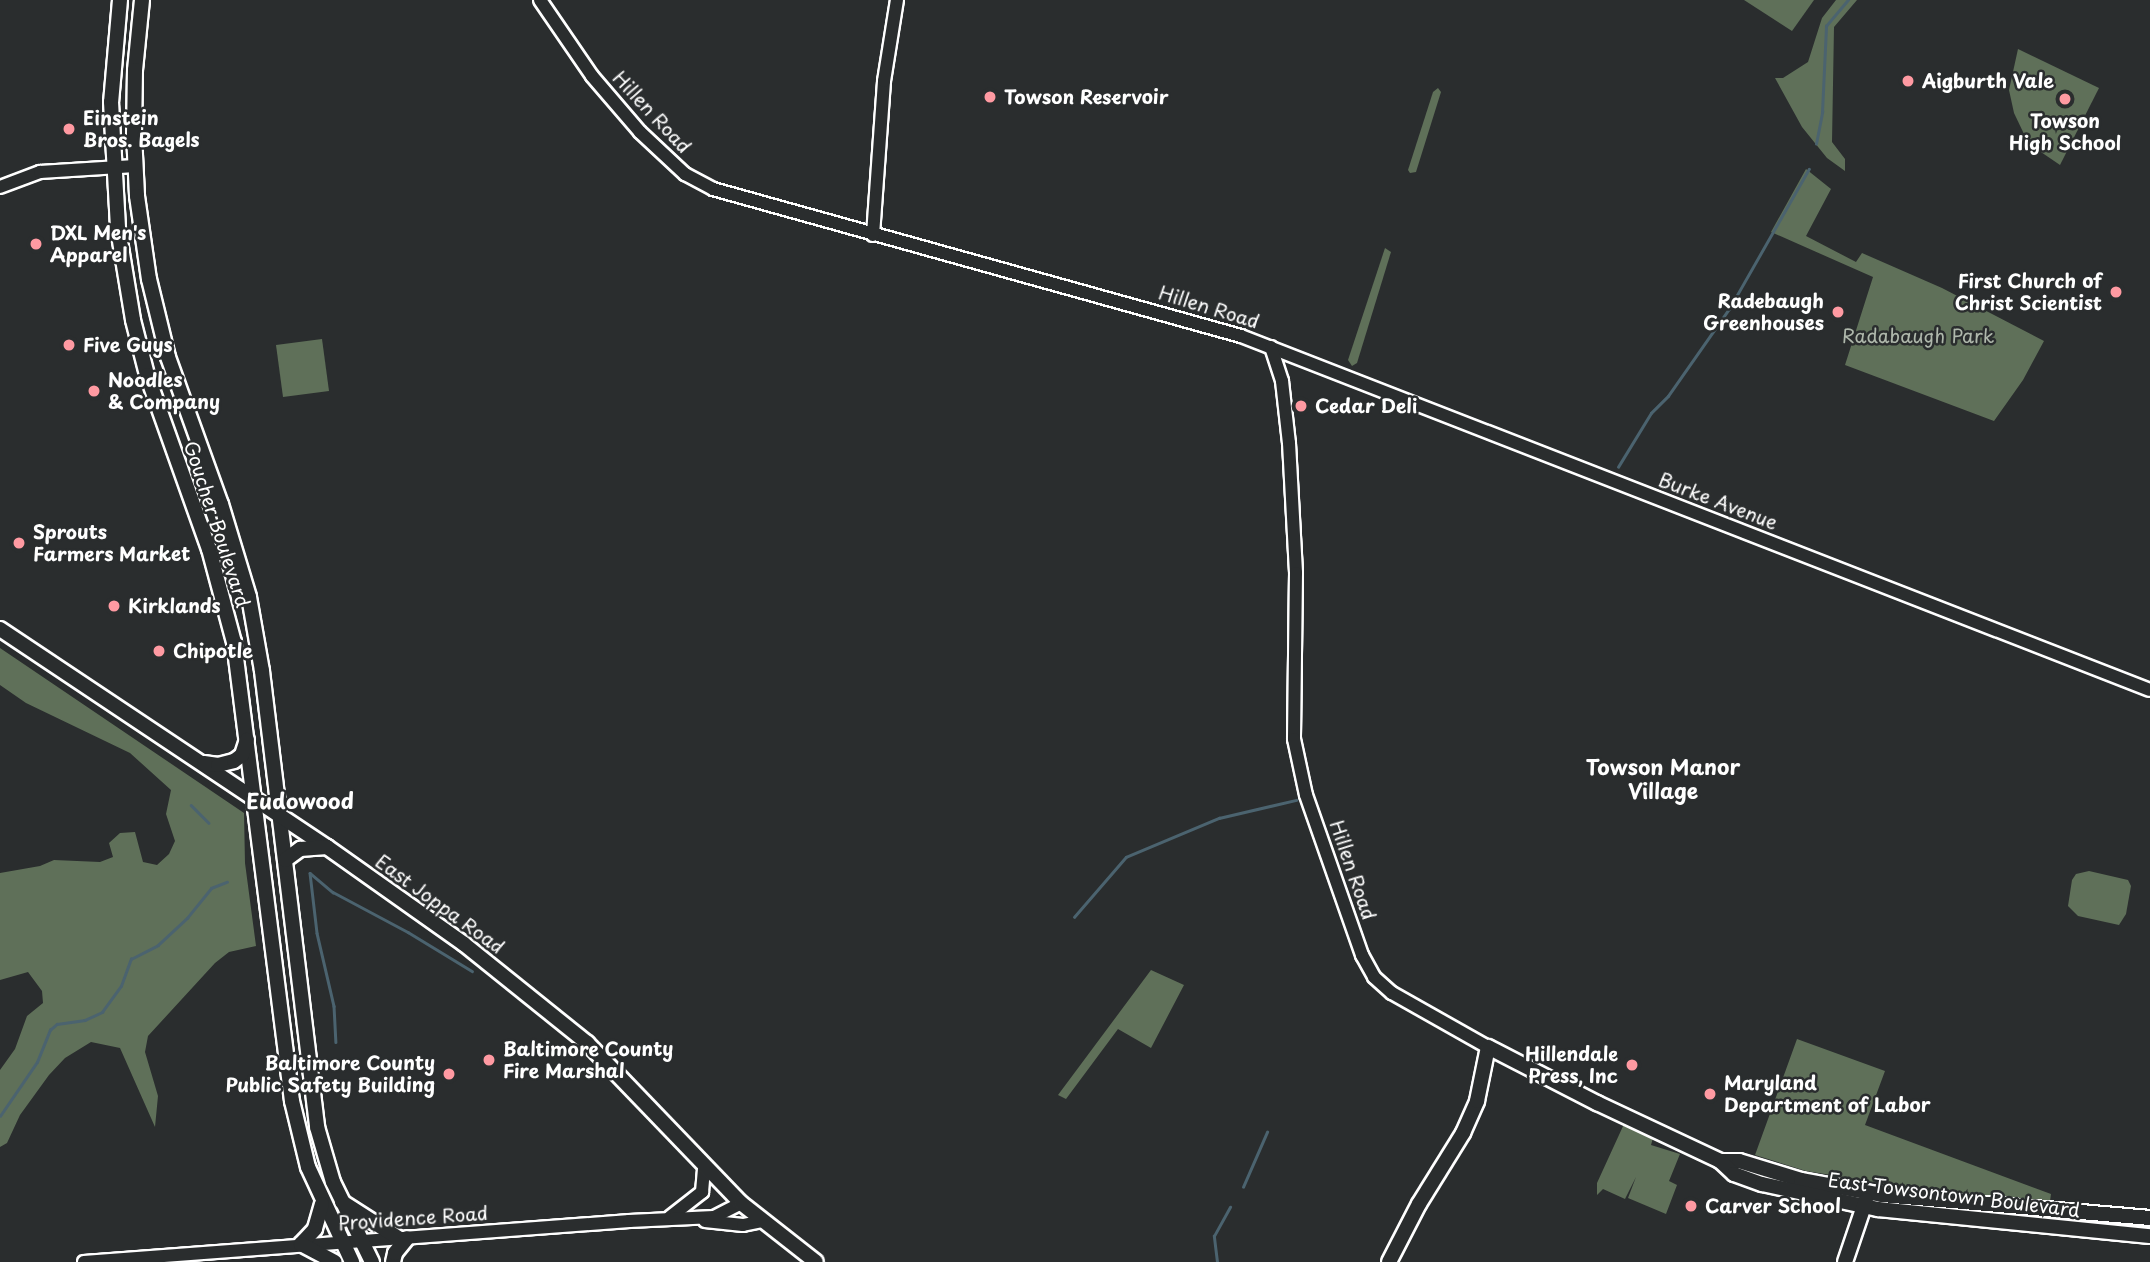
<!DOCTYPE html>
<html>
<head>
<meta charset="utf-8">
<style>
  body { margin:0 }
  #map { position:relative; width:2150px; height:1262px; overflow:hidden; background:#2a2d2e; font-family:"Playpen Sans",sans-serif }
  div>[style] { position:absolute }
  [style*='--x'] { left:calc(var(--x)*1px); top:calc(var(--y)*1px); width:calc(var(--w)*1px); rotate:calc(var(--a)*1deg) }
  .green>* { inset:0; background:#5f7059 }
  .stream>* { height:2.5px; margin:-1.25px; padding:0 1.25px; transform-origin:1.25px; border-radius:1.25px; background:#4b636f }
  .roads { filter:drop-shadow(2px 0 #fff) drop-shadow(-2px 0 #fff) drop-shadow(0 2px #fff) drop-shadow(0 -2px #fff) }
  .tertiary>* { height:12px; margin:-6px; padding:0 6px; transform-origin:6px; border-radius:6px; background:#2a2d2e }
  .secondary>* { height:14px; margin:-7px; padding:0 7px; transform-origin:7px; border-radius:7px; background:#2a2d2e }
  .dots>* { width:19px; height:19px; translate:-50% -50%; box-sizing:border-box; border:4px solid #2a2d2e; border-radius:50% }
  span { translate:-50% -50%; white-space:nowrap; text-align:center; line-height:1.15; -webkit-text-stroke:5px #2a2d2e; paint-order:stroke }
  .poi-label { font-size:19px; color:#fff; font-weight:700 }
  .left { translate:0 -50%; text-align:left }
  .right { translate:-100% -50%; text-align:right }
  .street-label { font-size:19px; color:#fff }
  .park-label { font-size:19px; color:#afb8ac }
  .neighbourhood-label { font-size:21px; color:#fff; font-weight:700 }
</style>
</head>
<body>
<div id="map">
  <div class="green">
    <div style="clip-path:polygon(1744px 0,1814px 0,1792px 31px)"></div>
    <div style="clip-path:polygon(1836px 0,1857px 0,1834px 27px,1832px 142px,1845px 159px,1845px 171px,1827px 158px,1802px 127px,1775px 78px,1783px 78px,1808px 62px,1822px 18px)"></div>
    <div style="clip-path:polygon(2018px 49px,2099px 88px,2060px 165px,2038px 150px,2024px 134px,2014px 113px,2009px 90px)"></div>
    <div style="clip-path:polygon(1438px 88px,1441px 92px,1416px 172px,1410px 173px,1408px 170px,1433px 92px)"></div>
    <div style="clip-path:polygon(1806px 169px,1831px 189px,1806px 236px,1856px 262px,1862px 253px,1942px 288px,2044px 341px,2023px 380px,1994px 421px,1845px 365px,1873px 277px,1771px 232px)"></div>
    <div style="clip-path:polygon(1385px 248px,1391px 252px,1357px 363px,1352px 366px,1348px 360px)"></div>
    <div style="clip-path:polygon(322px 339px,329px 391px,283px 397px,276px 345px)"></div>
    <div style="clip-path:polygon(0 648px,244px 813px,245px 863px,256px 946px,229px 952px,215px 963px,148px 1036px,145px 1052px,158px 1096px,155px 1127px,120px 1048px,91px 1042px,65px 1058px,49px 1075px,20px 1115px,7px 1143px,0 1147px,0 1070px,15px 1049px,27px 1016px,43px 1003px,42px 991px,28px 972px,0 980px,0 873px,40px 866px,54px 860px,100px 862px,113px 857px,109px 843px,120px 833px,135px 832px,143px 862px,157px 865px,169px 854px,175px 841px,166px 814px,171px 790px,130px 753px,26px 703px,0 685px)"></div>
    <div style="clip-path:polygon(2089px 871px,2128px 880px,2131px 886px,2126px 914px,2119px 925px,2078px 916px,2068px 906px,2072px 880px,2076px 874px)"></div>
    <div style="clip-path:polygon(1151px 970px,1184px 985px,1151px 1048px,1118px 1029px,1066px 1099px,1058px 1095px)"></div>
    <div style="clip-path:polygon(1797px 1039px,1885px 1071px,1865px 1125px,2051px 1194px,2050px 1201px,1912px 1188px,1806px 1171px,1755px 1155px)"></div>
    <div style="clip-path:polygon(1624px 1124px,1653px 1138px,1651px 1145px,1680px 1154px,1669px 1181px,1677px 1185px,1666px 1214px,1628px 1198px,1636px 1177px,1625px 1199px,1603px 1189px,1597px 1195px,1597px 1183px)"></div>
  </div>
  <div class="stream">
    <div style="--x:1816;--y:144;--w:33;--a:-79"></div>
    <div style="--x:1822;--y:112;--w:86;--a:-87.3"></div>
    <div style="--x:1826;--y:26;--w:34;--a:-50"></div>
    <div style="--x:1618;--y:467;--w:63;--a:-58.6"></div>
    <div style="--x:1651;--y:413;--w:24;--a:-45"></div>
    <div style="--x:1668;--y:396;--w:106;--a:-55"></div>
    <div style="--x:1729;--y:309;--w:161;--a:-60.3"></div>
    <div style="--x:191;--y:805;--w:25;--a:45"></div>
    <div style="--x:310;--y:873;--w:30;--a:40"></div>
    <div style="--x:333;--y:892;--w:85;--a:28.1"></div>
    <div style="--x:408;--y:932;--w:75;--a:31.4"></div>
    <div style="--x:310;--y:873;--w:60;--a:83.3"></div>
    <div style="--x:317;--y:933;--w:75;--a:76.9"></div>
    <div style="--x:334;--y:1006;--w:36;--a:87"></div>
    <div style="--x:1074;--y:917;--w:79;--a:-49.1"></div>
    <div style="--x:1126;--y:857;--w:101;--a:-22.8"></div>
    <div style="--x:1219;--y:818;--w:79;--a:-13.2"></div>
    <div style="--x:0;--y:1116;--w:65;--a:-55.6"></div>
    <div style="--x:37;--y:1062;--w:35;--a:-68"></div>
    <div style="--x:50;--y:1030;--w:9;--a:-41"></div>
    <div style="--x:57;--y:1024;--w:28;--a:-8"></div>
    <div style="--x:85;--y:1020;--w:19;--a:-25"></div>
    <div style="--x:102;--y:1012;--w:32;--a:-54"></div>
    <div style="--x:121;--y:986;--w:29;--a:-70"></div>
    <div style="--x:131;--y:959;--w:30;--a:-27"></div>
    <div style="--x:158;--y:945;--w:40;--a:-43"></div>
    <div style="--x:187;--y:918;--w:38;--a:-51"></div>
    <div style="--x:211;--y:888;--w:17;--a:-21"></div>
    <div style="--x:1243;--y:1187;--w:60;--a:-66.4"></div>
    <div style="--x:1217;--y:1262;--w:26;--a:-97"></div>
    <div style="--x:1214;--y:1236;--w:33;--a:-61"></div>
  </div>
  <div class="roads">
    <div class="tertiary">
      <div style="--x:540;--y:0;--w:92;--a:55.6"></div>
      <div style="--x:592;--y:76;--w:74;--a:49.4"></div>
      <div style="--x:640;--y:132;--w:62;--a:43"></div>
      <div style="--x:685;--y:174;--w:32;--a:28"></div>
      <div style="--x:713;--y:189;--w:548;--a:15.56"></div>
      <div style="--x:1241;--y:336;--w:975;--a:21.28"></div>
      <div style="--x:0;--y:187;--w:43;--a:-20.6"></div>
      <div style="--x:40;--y:172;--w:95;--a:-3.6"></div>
      <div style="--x:873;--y:235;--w:154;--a:-85.9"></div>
      <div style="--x:884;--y:81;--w:82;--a:-80.9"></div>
      <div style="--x:1271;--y:347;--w:36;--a:72"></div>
      <div style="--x:1282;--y:381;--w:62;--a:83.6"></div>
      <div style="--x:1289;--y:443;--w:130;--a:86.9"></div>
      <div style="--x:1296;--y:573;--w:166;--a:90.7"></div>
      <div style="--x:1294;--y:739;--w:57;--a:77.9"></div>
      <div style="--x:1306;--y:795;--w:170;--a:70.7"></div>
      <div style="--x:1362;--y:955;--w:25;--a:61"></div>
      <div style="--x:1374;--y:977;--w:24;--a:42"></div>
      <div style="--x:1392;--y:993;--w:110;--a:29.4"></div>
      <div style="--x:670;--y:1217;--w:41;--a:-38"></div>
      <div style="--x:702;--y:1192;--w:25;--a:-85"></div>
      <div style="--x:705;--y:1221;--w:38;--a:6"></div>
      <div style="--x:743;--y:1225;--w:19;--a:-12"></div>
      <div style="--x:84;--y:1262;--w:547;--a:-4.3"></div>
      <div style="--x:629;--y:1221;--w:85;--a:-2.7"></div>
      <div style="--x:714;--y:1217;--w:30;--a:-27"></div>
    </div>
    <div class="secondary">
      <div style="--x:120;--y:0;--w:102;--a:95"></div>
      <div style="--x:111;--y:102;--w:127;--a:86.8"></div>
      <div style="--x:118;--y:229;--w:92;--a:80.6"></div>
      <div style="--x:133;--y:320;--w:57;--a:75.7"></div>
      <div style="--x:147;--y:375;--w:185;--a:70.4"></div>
      <div style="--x:209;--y:549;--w:96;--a:75"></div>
      <div style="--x:234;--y:642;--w:463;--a:82.8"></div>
      <div style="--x:292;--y:1101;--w:68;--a:76.4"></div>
      <div style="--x:308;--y:1167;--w:105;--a:65.1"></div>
      <div style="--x:142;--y:0;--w:70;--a:95.7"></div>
      <div style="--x:135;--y:70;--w:64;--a:90.9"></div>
      <div style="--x:134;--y:134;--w:62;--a:87.2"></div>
      <div style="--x:137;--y:196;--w:84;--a:81.8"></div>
      <div style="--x:149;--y:279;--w:80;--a:76.3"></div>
      <div style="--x:168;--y:357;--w:156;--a:70.2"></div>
      <div style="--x:221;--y:504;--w:97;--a:73.2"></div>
      <div style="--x:249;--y:597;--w:75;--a:80"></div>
      <div style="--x:262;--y:671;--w:459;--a:83.1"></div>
      <div style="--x:317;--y:1127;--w:57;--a:73.8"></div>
      <div style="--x:333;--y:1182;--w:89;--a:64"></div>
      <div style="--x:0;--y:629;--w:393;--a:33.7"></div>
      <div style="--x:327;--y:847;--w:168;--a:35.3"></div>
      <div style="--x:464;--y:944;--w:158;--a:38.8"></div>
      <div style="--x:587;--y:1043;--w:222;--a:46.1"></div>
      <div style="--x:741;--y:1203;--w:95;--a:38.2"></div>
      <div style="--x:204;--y:763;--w:14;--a:8"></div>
      <div style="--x:218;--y:765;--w:16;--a:-14"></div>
      <div style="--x:234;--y:761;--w:10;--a:-37"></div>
      <div style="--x:242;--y:755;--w:16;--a:-72"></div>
      <div style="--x:285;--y:860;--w:19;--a:-36"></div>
      <div style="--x:300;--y:849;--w:27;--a:-4"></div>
      <div style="--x:1720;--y:1161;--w:19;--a:0"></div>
      <div style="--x:1739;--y:1161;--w:65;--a:17"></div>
      <div style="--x:1801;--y:1180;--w:82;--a:10.5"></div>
      <div style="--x:1882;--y:1195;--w:269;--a:4.9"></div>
      <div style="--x:342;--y:1202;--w:69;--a:32.5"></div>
      <div style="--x:322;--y:1204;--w:26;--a:106"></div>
      <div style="--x:315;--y:1229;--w:21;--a:133"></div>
      <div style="--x:301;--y:1244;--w:38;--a:28"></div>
      <div style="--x:393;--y:1262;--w:9;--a:-77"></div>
      <div style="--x:395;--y:1253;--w:19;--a:-51"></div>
      <div style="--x:1389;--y:1262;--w:65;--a:-62.7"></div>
      <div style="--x:1419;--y:1204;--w:84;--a:-58.2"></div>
      <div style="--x:1463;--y:1133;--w:35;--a:-66"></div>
      <div style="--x:1477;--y:1101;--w:55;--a:-78.5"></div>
      <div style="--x:1488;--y:1047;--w:123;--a:27.2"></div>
      <div style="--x:1597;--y:1103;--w:136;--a:25.2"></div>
      <div style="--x:1720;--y:1161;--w:19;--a:43"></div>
      <div style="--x:1734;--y:1174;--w:30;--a:20"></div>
      <div style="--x:1762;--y:1184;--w:119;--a:12.2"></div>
      <div style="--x:1878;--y:1209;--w:273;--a:5.7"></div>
      <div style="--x:1845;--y:1262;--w:65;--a:-71.3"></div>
    </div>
  </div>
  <div class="dots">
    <div style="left:1908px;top:81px;background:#ff9aa2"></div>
    <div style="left:990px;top:97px;background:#ff9aa2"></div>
    <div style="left:2065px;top:99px;background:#ff9aa2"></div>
    <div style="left:69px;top:129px;background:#ff9aa2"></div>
    <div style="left:36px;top:244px;background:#ff9aa2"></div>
    <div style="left:2116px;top:292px;background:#ff9aa2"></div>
    <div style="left:1838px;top:312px;background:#ff9aa2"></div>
    <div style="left:69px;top:345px;background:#ff9aa2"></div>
    <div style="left:94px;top:391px;background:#ff9aa2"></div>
    <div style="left:1301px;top:406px;background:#ff9aa2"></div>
    <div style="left:19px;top:543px;background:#ff9aa2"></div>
    <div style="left:114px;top:606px;background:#ff9aa2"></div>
    <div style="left:159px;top:651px;background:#ff9aa2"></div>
    <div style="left:489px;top:1060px;background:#ff9aa2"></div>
    <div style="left:1632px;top:1065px;background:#ff9aa2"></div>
    <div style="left:449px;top:1074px;background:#ff9aa2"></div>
    <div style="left:1710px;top:1094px;background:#ff9aa2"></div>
    <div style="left:1691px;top:1206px;background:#ff9aa2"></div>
  </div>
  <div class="poi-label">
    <span class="left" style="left:1922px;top:81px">Aigburth Vale</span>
    <span class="left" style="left:1004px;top:97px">Towson Reservoir</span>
    <span class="left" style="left:83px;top:129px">Einstein<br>Bros. Bagels</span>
    <span style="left:2065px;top:132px">Towson<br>High School</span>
    <span class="left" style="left:50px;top:244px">DXL Men's<br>Apparel</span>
    <span class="right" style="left:2102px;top:292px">First Church of<br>Christ Scientist</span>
    <span class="right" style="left:1824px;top:312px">Radebaugh<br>Greenhouses</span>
    <span class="left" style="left:83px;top:345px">Five Guys</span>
    <span class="left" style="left:108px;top:391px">Noodles<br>&amp; Company</span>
    <span class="left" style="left:1315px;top:406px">Cedar Deli</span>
    <span class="left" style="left:33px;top:543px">Sprouts<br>Farmers Market</span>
    <span class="left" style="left:128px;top:606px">Kirklands</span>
    <span class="left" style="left:173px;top:651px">Chipotle</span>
    <span class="left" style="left:503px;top:1060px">Baltimore County<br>Fire Marshal</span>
    <span class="right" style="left:1618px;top:1065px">Hillendale<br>Press, Inc</span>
    <span class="right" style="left:435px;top:1074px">Baltimore County<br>Public Safety Building</span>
    <span class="left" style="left:1724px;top:1094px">Maryland<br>Department of Labor</span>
    <span class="left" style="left:1705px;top:1206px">Carver School</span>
  </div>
  <div class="street-label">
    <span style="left:652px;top:112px;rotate:47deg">Hillen Road</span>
    <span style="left:1209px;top:307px;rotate:17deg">Hillen Road</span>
    <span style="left:1718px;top:501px;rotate:21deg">Burke Avenue</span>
    <span style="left:217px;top:524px;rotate:72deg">Goucher Boulevard</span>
    <span style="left:1353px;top:870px;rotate:71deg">Hillen Road</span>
    <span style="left:440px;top:904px;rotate:36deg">East Joppa Road</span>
    <span style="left:1954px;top:1195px;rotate:7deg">East Towsontown Boulevard</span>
    <span style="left:413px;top:1218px;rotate:-4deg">Providence Road</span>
  </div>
  <div class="park-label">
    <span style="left:1918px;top:336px">Radabaugh Park</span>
  </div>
  <div class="neighbourhood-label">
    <span style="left:1663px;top:778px">Towson Manor<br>Village</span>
    <span style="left:300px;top:800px">Eudowood</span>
  </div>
</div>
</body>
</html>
